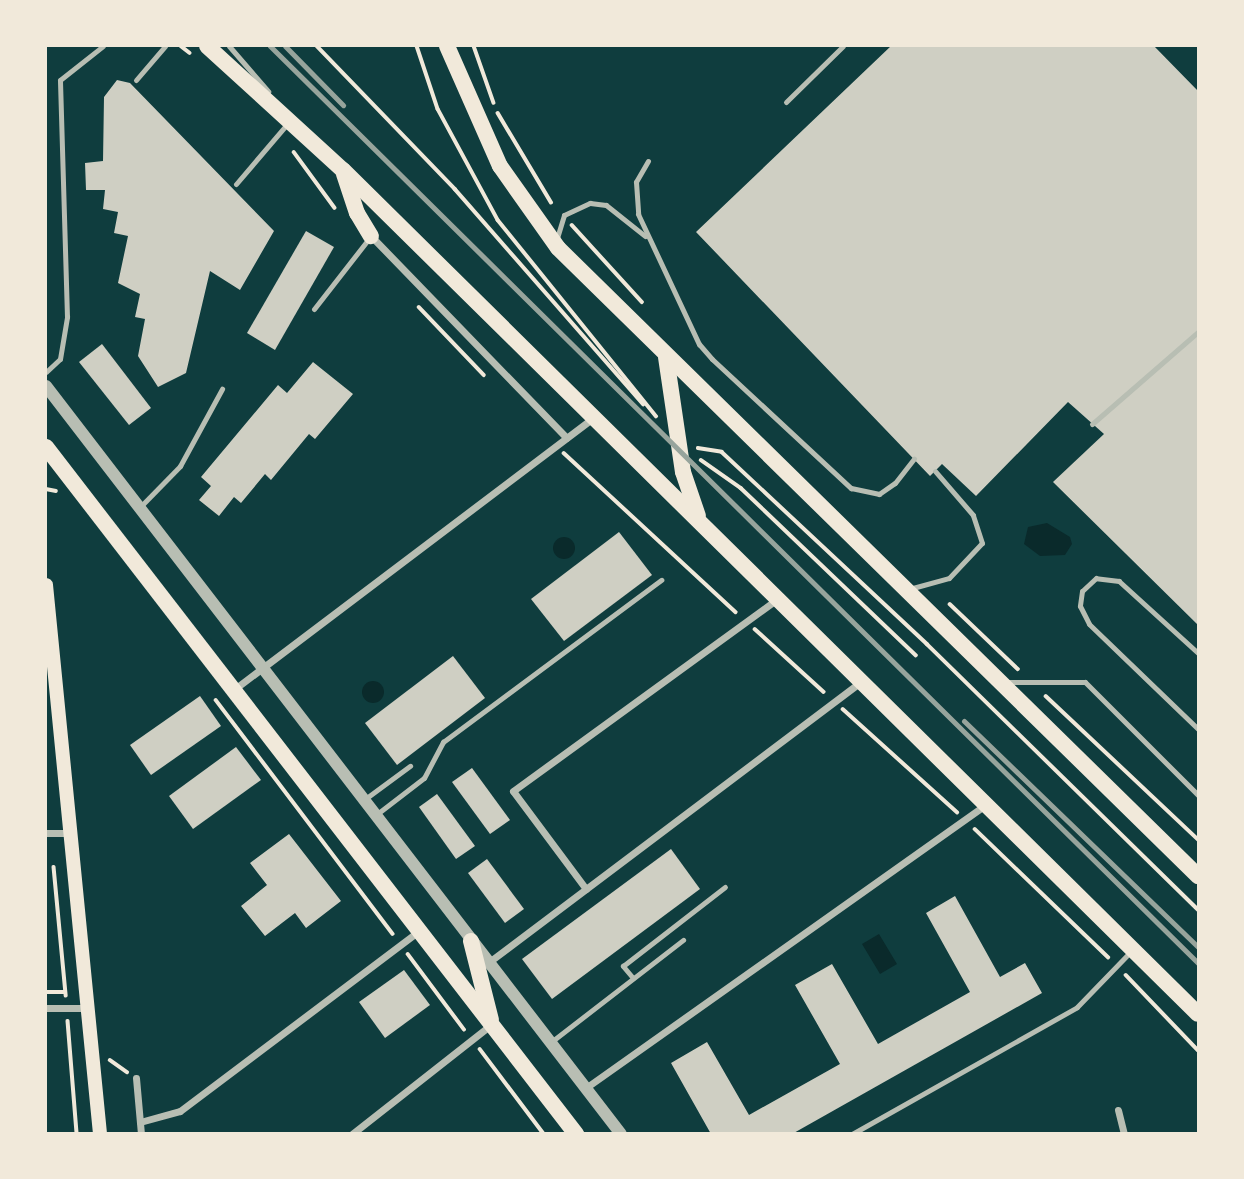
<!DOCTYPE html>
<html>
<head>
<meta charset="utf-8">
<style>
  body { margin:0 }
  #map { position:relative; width:1244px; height:1179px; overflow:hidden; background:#0f3d3e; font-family:Roboto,sans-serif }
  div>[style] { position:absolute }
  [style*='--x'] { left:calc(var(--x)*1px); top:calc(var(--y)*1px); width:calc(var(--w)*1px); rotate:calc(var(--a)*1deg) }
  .water>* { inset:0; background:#0a2a2b }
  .round { border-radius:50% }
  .building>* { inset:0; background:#cfcfc3 }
  .path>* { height:3.5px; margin:-1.75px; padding:0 1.75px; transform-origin:1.75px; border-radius:1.75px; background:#f1e9da }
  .service>* { height:5px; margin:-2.5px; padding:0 2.5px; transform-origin:2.5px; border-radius:2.5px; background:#b8beb3 }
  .minor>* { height:7px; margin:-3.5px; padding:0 3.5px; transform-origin:3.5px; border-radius:3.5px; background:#b8beb3 }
  .tertiary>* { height:12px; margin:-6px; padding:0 6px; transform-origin:6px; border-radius:6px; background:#b8beb3 }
  .secondary>* { height:14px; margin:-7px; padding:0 7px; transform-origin:7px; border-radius:7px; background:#f1e9da }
  .primary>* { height:16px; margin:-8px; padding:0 8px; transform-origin:8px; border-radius:8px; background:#f1e9da }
  .rail>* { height:5px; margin:-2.5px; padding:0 2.5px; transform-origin:2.5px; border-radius:2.5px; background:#97a49c }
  span { translate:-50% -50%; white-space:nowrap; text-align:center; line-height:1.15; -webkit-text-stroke:7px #f1e9da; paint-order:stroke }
  .frame { position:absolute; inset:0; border:47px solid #f1e9da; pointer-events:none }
</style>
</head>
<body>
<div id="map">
  <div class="water">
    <div style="clip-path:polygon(1047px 523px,1070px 537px,1072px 544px,1065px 555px,1040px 556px,1024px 544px,1028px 527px)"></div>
    <div class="round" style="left:553px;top:537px;width:22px;height:22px"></div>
    <div class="round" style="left:362px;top:681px;width:22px;height:22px"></div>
    <div style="clip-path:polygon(879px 934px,897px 964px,880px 974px,862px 944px)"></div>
  </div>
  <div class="building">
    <div style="clip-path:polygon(891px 46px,1154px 46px,1198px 91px,1198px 625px,1053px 482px,1104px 434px,1068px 402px,976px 496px,942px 464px,930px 476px,696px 232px)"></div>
    <div style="clip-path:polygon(117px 80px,130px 83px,274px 231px,240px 290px,210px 271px,186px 373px,158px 387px,138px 356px,145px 319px,135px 317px,140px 294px,118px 283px,128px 236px,114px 233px,118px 212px,103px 209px,105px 190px,86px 190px,85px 163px,103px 161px,104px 97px)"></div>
    <div style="clip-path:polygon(306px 231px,334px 247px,275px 350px,247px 333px)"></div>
    <div style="clip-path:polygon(102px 344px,151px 408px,129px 425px,79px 362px)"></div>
    <div style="clip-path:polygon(313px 362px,353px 394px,315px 439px,309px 434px,271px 480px,265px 474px,241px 503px,234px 497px,219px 516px,199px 500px,211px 486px,201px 477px,278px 385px,287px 393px)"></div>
    <div style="clip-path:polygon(619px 532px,652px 575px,564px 641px,531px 599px)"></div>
    <div style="clip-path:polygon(453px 656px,485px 698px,397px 765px,365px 723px)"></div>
    <div style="clip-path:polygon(200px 696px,221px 726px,151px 775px,130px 745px)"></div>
    <div style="clip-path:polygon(236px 747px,261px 780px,193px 829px,169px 796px)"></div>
    <div style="clip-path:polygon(472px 768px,510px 820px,490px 834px,452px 782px)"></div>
    <div style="clip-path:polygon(437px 794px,475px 846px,456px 859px,419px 807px)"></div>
    <div style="clip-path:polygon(289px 834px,341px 901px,306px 928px,295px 913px,265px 936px,241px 906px,267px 885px,250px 863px)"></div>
    <div style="clip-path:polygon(671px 849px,700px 889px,552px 999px,522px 959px)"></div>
    <div style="clip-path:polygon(487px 859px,524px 909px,505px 923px,468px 873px)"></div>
    <div style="clip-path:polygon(955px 896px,1000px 977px,1025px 963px,1042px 993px,792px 1134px,711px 1134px,671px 1063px,707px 1042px,749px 1115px,840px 1064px,795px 985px,832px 964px,878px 1044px,970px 992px,926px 913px)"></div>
    <div style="clip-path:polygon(404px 970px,430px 1005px,385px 1038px,359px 1002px)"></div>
  </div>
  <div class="path">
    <div style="--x:181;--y:46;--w:11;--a:38"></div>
    <div style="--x:317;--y:46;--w:199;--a:46"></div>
    <div style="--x:455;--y:189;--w:286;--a:48.8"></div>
    <div style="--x:417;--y:46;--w:66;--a:71.6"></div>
    <div style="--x:438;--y:109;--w:126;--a:61.6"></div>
    <div style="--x:498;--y:220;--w:252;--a:51.1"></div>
    <div style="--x:474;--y:46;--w:60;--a:70.7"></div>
    <div style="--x:498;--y:113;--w:104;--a:59.2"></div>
    <div style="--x:294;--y:152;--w:69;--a:53.8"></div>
    <div style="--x:572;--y:225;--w:104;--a:47.7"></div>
    <div style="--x:419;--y:307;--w:94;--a:46.3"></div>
    <div style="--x:698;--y:448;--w:24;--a:9"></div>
    <div style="--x:722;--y:452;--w:281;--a:43.1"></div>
    <div style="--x:927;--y:644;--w:379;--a:44.4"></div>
    <div style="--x:564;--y:453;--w:234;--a:42.8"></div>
    <div style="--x:701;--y:460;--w:49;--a:35"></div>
    <div style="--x:741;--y:488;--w:242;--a:43.7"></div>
    <div style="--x:46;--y:489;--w:10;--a:11"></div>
    <div style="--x:950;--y:604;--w:94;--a:43.7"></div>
    <div style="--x:755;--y:629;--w:93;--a:42.4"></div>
    <div style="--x:1046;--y:696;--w:209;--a:43.3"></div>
    <div style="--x:216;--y:700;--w:293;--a:52.9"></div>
    <div style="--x:843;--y:709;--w:154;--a:42.1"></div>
    <div style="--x:975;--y:829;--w:185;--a:43.9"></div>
    <div style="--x:54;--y:867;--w:129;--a:84.6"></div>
    <div style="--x:408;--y:954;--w:94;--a:53.3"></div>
    <div style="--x:1126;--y:975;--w:104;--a:46.2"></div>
    <div style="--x:46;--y:992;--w:19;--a:0"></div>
    <div style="--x:68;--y:1021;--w:113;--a:85.4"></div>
    <div style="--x:480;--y:1049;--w:106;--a:53"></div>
    <div style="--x:110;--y:1060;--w:21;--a:35"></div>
  </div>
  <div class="service">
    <div style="--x:229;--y:46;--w:60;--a:49.1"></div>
    <div style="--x:136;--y:80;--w:45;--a:-49.5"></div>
    <div style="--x:786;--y:102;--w:80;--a:-44.5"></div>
    <div style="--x:648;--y:161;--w:24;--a:120"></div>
    <div style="--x:636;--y:182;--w:32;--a:86"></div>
    <div style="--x:638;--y:214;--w:144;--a:64.9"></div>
    <div style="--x:699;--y:344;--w:20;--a:49"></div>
    <div style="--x:712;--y:359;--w:190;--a:42.9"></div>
    <div style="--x:851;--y:488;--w:29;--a:12"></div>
    <div style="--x:879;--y:494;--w:19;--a:-35"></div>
    <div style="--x:895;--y:483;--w:31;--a:-52"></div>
    <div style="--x:236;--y:184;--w:80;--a:-49.6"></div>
    <div style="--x:557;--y:238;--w:24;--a:-73"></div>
    <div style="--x:564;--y:215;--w:29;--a:-25"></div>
    <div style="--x:590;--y:203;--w:16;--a:7"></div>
    <div style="--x:606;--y:205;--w:50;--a:38.5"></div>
    <div style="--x:314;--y:309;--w:91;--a:-52.1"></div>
    <div style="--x:46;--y:372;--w:19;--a:-43"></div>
    <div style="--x:60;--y:359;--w:43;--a:-80.5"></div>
    <div style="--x:67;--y:317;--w:237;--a:-91.7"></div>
    <div style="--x:60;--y:80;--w:55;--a:-38.3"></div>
    <div style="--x:1092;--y:424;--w:140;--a:-41"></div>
    <div style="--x:141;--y:506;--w:56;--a:-45.7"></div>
    <div style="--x:180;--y:466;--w:88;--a:-61.4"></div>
    <div style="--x:909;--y:589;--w:41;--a:-15.4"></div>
    <div style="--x:949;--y:578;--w:48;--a:-46.7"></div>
    <div style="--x:982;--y:543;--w:29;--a:-108"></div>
    <div style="--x:973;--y:515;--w:58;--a:-130.8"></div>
    <div style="--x:1198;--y:653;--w:107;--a:-137.7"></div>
    <div style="--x:1119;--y:581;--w:23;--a:-173"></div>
    <div style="--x:1096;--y:578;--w:19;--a:137"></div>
    <div style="--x:1082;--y:591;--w:15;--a:98"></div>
    <div style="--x:1080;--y:606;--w:20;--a:63"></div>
    <div style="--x:1089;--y:624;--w:151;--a:43.9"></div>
    <div style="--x:1008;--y:682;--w:77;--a:0"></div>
    <div style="--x:1085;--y:682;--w:160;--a:45"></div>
    <div style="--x:365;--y:799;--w:56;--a:-36.3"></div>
    <div style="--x:377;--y:814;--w:59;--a:-37.5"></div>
    <div style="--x:424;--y:778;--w:41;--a:-62.2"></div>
    <div style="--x:443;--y:742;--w:272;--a:-36.6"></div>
    <div style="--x:633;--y:978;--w:16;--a:-130"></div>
    <div style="--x:623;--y:966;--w:129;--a:-37.8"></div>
    <div style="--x:551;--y:1042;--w:167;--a:-37.7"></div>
    <div style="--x:852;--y:1134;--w:258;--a:-29.4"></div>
    <div style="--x:1077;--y:1007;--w:78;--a:-46"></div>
  </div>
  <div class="minor">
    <div style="--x:371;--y:236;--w:281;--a:45.9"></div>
    <div style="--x:232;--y:691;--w:454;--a:-37.1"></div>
    <div style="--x:46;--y:833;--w:24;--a:0"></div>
    <div style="--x:586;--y:889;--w:122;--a:-126.7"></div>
    <div style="--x:513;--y:791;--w:326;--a:-36"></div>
    <div style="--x:489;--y:962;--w:465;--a:-37"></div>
    <div style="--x:46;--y:1008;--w:41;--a:0"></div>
    <div style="--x:136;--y:1078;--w:56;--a:84.9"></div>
    <div style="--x:587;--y:1087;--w:489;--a:-35.3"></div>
    <div style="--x:1118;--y:1110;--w:25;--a:76"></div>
    <div style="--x:140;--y:1122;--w:41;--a:-15.4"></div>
    <div style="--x:180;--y:1111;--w:299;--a:-37"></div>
    <div style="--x:352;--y:1134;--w:178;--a:-38.2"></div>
  </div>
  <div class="tertiary">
    <div style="--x:46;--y:386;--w:943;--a:52.45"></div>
  </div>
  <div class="secondary">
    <div style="--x:46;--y:585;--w:552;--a:84.38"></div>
  </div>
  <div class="primary">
    <div style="--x:207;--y:46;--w:184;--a:42.4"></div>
    <div style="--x:343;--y:170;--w:1201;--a:44.63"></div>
    <div style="--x:447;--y:46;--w:131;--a:66.2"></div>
    <div style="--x:500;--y:166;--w:100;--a:54.7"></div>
    <div style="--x:558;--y:248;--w:897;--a:44.46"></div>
    <div style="--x:344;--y:174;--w:41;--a:71.6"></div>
    <div style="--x:357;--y:213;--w:27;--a:59"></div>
    <div style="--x:666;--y:357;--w:116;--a:81.6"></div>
    <div style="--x:683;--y:472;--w:46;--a:71.2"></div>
    <div style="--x:46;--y:447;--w:868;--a:52.35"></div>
    <div style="--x:471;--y:941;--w:81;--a:75.8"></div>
  </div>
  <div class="rail">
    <div style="--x:270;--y:46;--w:1305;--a:44.66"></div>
    <div style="--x:285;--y:46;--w:83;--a:45.5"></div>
    <div style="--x:964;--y:721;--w:325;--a:44"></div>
  </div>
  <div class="frame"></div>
</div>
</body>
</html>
